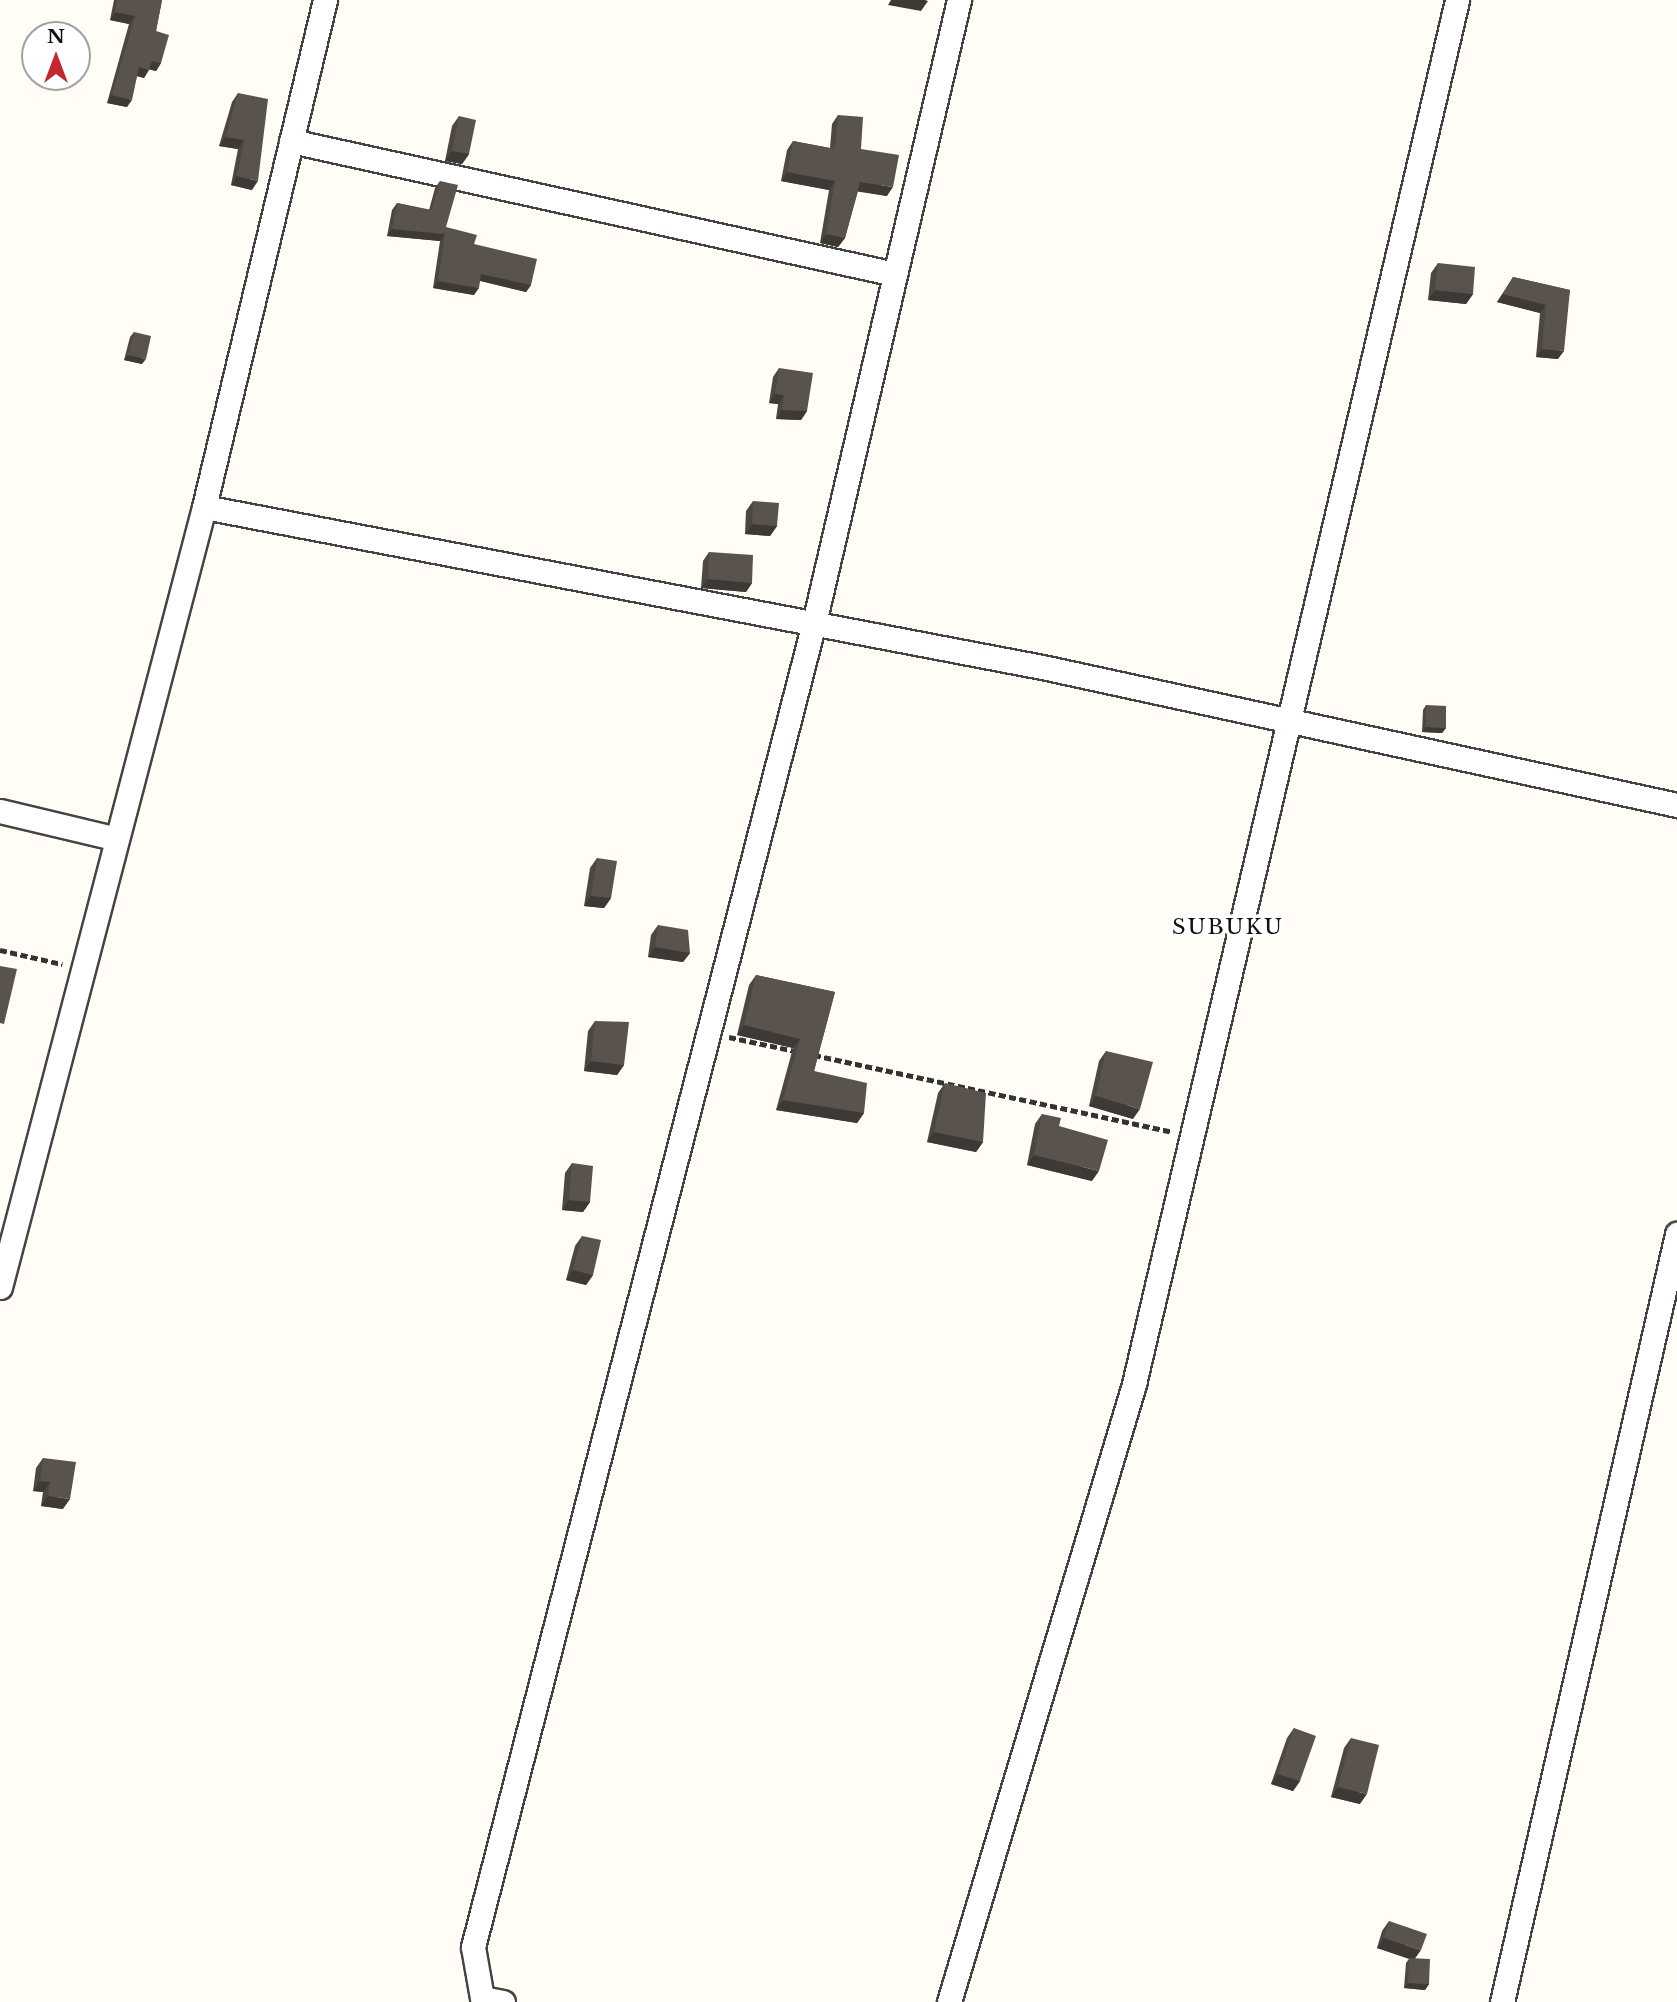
<!DOCTYPE html>
<html>
<head>
<meta charset="utf-8">
<style>
  body { margin:0 }
  #map { position:relative; width:1677px; height:2002px; overflow:hidden; background:#fffdf5; font-family:"Libre Baskerville",serif }
  div>[style] { position:absolute }
  [style*='--x'] { left:calc(var(--x)*1px); top:calc(var(--y)*1px); width:calc(var(--w)*1px); rotate:calc(var(--a)*1deg) }
  .path>* { height:4.5px; margin-top:-2.25px; transform-origin:0; background:repeating-linear-gradient(90deg,#333 0 7px,transparent 0 10.5px) }
  .roads { filter:drop-shadow(2px 0 #444) drop-shadow(-2px 0 #444) drop-shadow(0 2px #444) drop-shadow(0 -2px #444) }
  .street>* { height:23px; margin:-11.5px; padding:0 11.5px; transform-origin:11.5px; border-radius:11.5px; background:#fff }
  .wall>* { inset:0; background:#4d4742 }
  .shaded-wall>* { inset:0; background:#3f3936 }
  .building>* { inset:0; background:#5a524d }
  span { translate:-50% -50%; white-space:nowrap; text-align:center; line-height:1.15; -webkit-text-stroke:7px #fff; paint-order:stroke }
  .quarter-label { font-size:21px; color:#111; letter-spacing:2px }
  .north { position:absolute; left:21px; top:21px; width:70px; height:70px; box-sizing:border-box; background:#fff; border:2px solid #a0a0a0; border-radius:50%; rotate:0deg; font-size:19px; font-weight:700; line-height:28px; text-align:center; color:#111 }
  .north::after { content:''; display:block; margin:auto; width:24px; height:32px; background:#c4262e; clip-path:polygon(50% 0,100% 100%,50% 72%,0 100%) }
</style>
</head>
<body>
<div id="map">
  <div class="path">
    <div style="--x:0;--y:950;--w:64;--a:12.7"></div>
    <div style="--x:729;--y:1037;--w:67;--a:12"></div>
    <div style="--x:814;--y:1055;--w:366;--a:12.1"></div>
  </div>
  <div class="roads">
    <div class="street">
      <div style="--x:291;--y:141;--w:618;--a:12.42"></div>
      <div style="--x:204;--y:507;--w:521;--a:-76.58"></div>
      <div style="--x:0;--y:811;--w:116;--a:13.4"></div>
      <div style="--x:0;--y:1287;--w:806;--a:-75.34"></div>
      <div style="--x:204;--y:507;--w:858;--a:10.81"></div>
      <div style="--x:1047;--y:668;--w:645;--a:12.27"></div>
      <div style="--x:503;--y:2002;--w:21;--a:-169"></div>
      <div style="--x:482;--y:1998;--w:52;--a:-100"></div>
      <div style="--x:473;--y:1947;--w:1367;--a:-75.56"></div>
      <div style="--x:814;--y:623;--w:640;--a:-76.9"></div>
      <div style="--x:949;--y:2002;--w:645;--a:-73.33"></div>
      <div style="--x:1134;--y:1384;--w:1421;--a:-76.86"></div>
      <div style="--x:1502;--y:2002;--w:788;--a:-77.16"></div>
    </div>
  </div>
  <div class="wall">
    <div style="clip-path:polygon(114px 0,162px 0,156px 31px,161px 63px,156px 71px,149px 69px,144px 78px,137px 76px,127px 107px,107px 103px,129px 24px,110px 20px)"></div>
    <div style="clip-path:polygon(238px 93px,252px 190px,231px 185px,238px 149px,219px 146px,232px 102px)"></div>
    <div style="clip-path:polygon(838px 115px,861px 149px,887px 196px,858px 191px,845px 238px,838px 247px,820px 243px,829px 190px,781px 181px,787px 150px,793px 141px,830px 148px,832px 124px)"></div>
    <div style="clip-path:polygon(459px 116px,469px 154px,462px 164px,445px 161px,452px 126px)"></div>
    <div style="clip-path:polygon(440px 181px,446px 227px,474px 244px,531px 285px,526px 292px,480px 281px,474px 295px,433px 288px,440px 241px,387px 236px,392px 210px,397px 203px,429px 210px,435px 188px)"></div>
    <div style="clip-path:polygon(1438px 263px,1473px 294px,1466px 304px,1428px 300px,1431px 273px)"></div>
    <div style="clip-path:polygon(1513px 277px,1570px 290px,1558px 359px,1536px 357px,1540px 313px,1497px 302px)"></div>
    <div style="clip-path:polygon(134px 332px,142px 364px,124px 360px,130px 337px)"></div>
    <div style="clip-path:polygon(779px 368px,807px 411px,801px 420px,776px 419px,778px 404px,769px 403px,773px 377px)"></div>
    <div style="clip-path:polygon(753px 501px,777px 526px,770px 536px,745px 534px,746px 511px)"></div>
    <div style="clip-path:polygon(709px 552px,752px 583px,746px 592px,701px 588px,703px 561px)"></div>
    <div style="clip-path:polygon(1426px 705px,1446px 728px,1442px 733px,1422px 732px,1423px 710px)"></div>
    <div style="clip-path:polygon(597px 858px,611px 898px,604px 908px,584px 906px,590px 868px)"></div>
    <div style="clip-path:polygon(658px 925px,690px 953px,683px 962px,648px 957px,651px 935px)"></div>
    <div style="clip-path:polygon(756px 975px,835px 992px,814px 1071px,864px 1113px,857px 1123px,776px 1110px,793px 1048px,737px 1035px,749px 985px)"></div>
    <div style="clip-path:polygon(595px 1021px,624px 1065px,617px 1075px,584px 1071px,588px 1031px)"></div>
    <div style="clip-path:polygon(1106px 1051px,1133px 1119px,1089px 1106px,1099px 1061px)"></div>
    <div style="clip-path:polygon(945px 1083px,983px 1142px,976px 1152px,927px 1142px,938px 1093px)"></div>
    <div style="clip-path:polygon(1042px 1114px,1092px 1181px,1027px 1165px,1035px 1124px)"></div>
    <div style="clip-path:polygon(572px 1163px,590px 1202px,583px 1212px,562px 1210px,565px 1173px)"></div>
    <div style="clip-path:polygon(582px 1236px,593px 1275px,586px 1285px,566px 1280px,575px 1246px)"></div>
    <div style="clip-path:polygon(43px 1458px,63px 1509px,41px 1506px,43px 1492px,33px 1491px,36px 1468px)"></div>
    <div style="clip-path:polygon(1294px 1728px,1300px 1781px,1293px 1791px,1271px 1784px,1287px 1738px)"></div>
    <div style="clip-path:polygon(1351px 1738px,1360px 1804px,1331px 1797px,1344px 1748px)"></div>
    <div style="clip-path:polygon(1389px 1921px,1415px 1958px,1429px 1984px,1425px 1990px,1404px 1988px,1406px 1963px,1409px 1959px,1377px 1948px,1382px 1931px)"></div>
  </div>
  <div class="shaded-wall">
    <div style="clip-path:polygon(891px 0,925px 0,928px 1px,921px 11px,888px 5px)"></div>
    <div style="clip-path:polygon(115px 12px,135px 16px,129px 24px,110px 20px)"></div>
    <div style="clip-path:polygon(152px 61px,161px 63px,156px 71px,147px 69px)"></div>
    <div style="clip-path:polygon(139px 67px,149px 70px,144px 78px,133px 75px)"></div>
    <div style="clip-path:polygon(112px 95px,132px 100px,127px 107px,107px 103px)"></div>
    <div style="clip-path:polygon(226px 137px,244px 140px,238px 149px,219px 146px)"></div>
    <div style="clip-path:polygon(452px 151px,469px 154px,462px 164px,445px 161px)"></div>
    <div style="clip-path:polygon(787px 172px,835px 181px,829px 190px,781px 181px)"></div>
    <div style="clip-path:polygon(237px 176px,258px 181px,252px 190px,231px 185px)"></div>
    <div style="clip-path:polygon(860px 182px,893px 187px,887px 196px,854px 191px)"></div>
    <div style="clip-path:polygon(392px 229px,445px 234px,440px 241px,387px 236px)"></div>
    <div style="clip-path:polygon(826px 234px,845px 238px,838px 247px,820px 243px)"></div>
    <div style="clip-path:polygon(481px 274px,531px 285px,526px 292px,477px 280px)"></div>
    <div style="clip-path:polygon(438px 281px,479px 288px,474px 295px,433px 288px)"></div>
    <div style="clip-path:polygon(1435px 290px,1473px 294px,1466px 304px,1428px 300px)"></div>
    <div style="clip-path:polygon(1503px 294px,1546px 305px,1540px 313px,1497px 302px)"></div>
    <div style="clip-path:polygon(1542px 349px,1564px 351px,1558px 359px,1536px 357px)"></div>
    <div style="clip-path:polygon(128px 355px,146px 359px,142px 364px,124px 360px)"></div>
    <div style="clip-path:polygon(775px 394px,784px 395px,778px 404px,769px 403px)"></div>
    <div style="clip-path:polygon(782px 410px,807px 411px,801px 420px,776px 419px)"></div>
    <div style="clip-path:polygon(752px 524px,777px 526px,770px 536px,745px 534px)"></div>
    <div style="clip-path:polygon(708px 579px,752px 583px,746px 592px,701px 588px)"></div>
    <div style="clip-path:polygon(1426px 727px,1446px 728px,1442px 733px,1422px 732px)"></div>
    <div style="clip-path:polygon(591px 896px,611px 898px,604px 908px,584px 906px)"></div>
    <div style="clip-path:polygon(655px 947px,690px 953px,683px 962px,648px 957px)"></div>
    <div style="clip-path:polygon(744px 1025px,800px 1039px,793px 1048px,737px 1035px)"></div>
    <div style="clip-path:polygon(591px 1061px,624px 1065px,617px 1075px,584px 1071px)"></div>
    <div style="clip-path:polygon(1096px 1096px,1140px 1109px,1133px 1119px,1089px 1106px)"></div>
    <div style="clip-path:polygon(783px 1100px,864px 1113px,857px 1123px,776px 1110px)"></div>
    <div style="clip-path:polygon(934px 1132px,983px 1142px,976px 1152px,927px 1142px)"></div>
    <div style="clip-path:polygon(1034px 1155px,1099px 1171px,1092px 1181px,1027px 1165px)"></div>
    <div style="clip-path:polygon(569px 1200px,590px 1202px,583px 1212px,562px 1210px)"></div>
    <div style="clip-path:polygon(573px 1270px,593px 1275px,586px 1285px,566px 1280px)"></div>
    <div style="clip-path:polygon(40px 1481px,50px 1482px,43px 1492px,33px 1491px)"></div>
    <div style="clip-path:polygon(48px 1496px,70px 1499px,63px 1509px,41px 1506px)"></div>
    <div style="clip-path:polygon(1278px 1774px,1300px 1781px,1293px 1791px,1271px 1784px)"></div>
    <div style="clip-path:polygon(1338px 1787px,1367px 1794px,1360px 1804px,1331px 1797px)"></div>
    <div style="clip-path:polygon(1384px 1938px,1421px 1950px,1414px 1960px,1377px 1948px)"></div>
    <div style="clip-path:polygon(1408px 1983px,1429px 1984px,1425px 1990px,1404px 1988px)"></div>
  </div>
  <div class="building">
    <div style="clip-path:polygon(117px 0,162px 0,156px 31px,169px 35px,161px 63px,152px 61px,149px 70px,139px 67px,132px 100px,112px 95px,135px 16px,115px 12px)"></div>
    <div style="clip-path:polygon(238px 93px,268px 99px,258px 181px,237px 176px,244px 140px,226px 137px)"></div>
    <div style="clip-path:polygon(838px 115px,863px 117px,861px 149px,899px 155px,893px 187px,860px 182px,845px 238px,826px 234px,835px 181px,787px 172px,793px 141px,835px 149px)"></div>
    <div style="clip-path:polygon(459px 116px,476px 120px,469px 154px,452px 151px)"></div>
    <div style="clip-path:polygon(440px 181px,458px 185px,446px 227px,477px 235px,474px 244px,537px 259px,531px 285px,481px 274px,479px 288px,438px 281px,445px 234px,392px 229px,397px 203px,432px 210px)"></div>
    <div style="clip-path:polygon(1438px 263px,1475px 267px,1473px 294px,1435px 290px)"></div>
    <div style="clip-path:polygon(1513px 277px,1570px 290px,1564px 351px,1542px 349px,1546px 305px,1503px 294px)"></div>
    <div style="clip-path:polygon(134px 332px,151px 336px,146px 359px,128px 355px)"></div>
    <div style="clip-path:polygon(779px 368px,813px 373px,807px 411px,782px 410px,784px 395px,775px 394px)"></div>
    <div style="clip-path:polygon(753px 501px,779px 503px,777px 526px,752px 524px)"></div>
    <div style="clip-path:polygon(709px 552px,753px 555px,752px 583px,708px 579px)"></div>
    <div style="clip-path:polygon(1426px 705px,1446px 706px,1446px 728px,1426px 727px)"></div>
    <div style="clip-path:polygon(597px 858px,617px 861px,611px 898px,591px 896px)"></div>
    <div style="clip-path:polygon(658px 925px,688px 930px,690px 953px,655px 947px)"></div>
    <div style="clip-path:polygon(0 966px,17px 969px,4px 1024px,0 1023px)"></div>
    <div style="clip-path:polygon(756px 975px,835px 992px,814px 1071px,867px 1083px,864px 1113px,783px 1100px,800px 1039px,744px 1025px)"></div>
    <div style="clip-path:polygon(595px 1021px,629px 1022px,624px 1065px,591px 1061px)"></div>
    <div style="clip-path:polygon(1106px 1051px,1153px 1062px,1140px 1109px,1096px 1096px)"></div>
    <div style="clip-path:polygon(945px 1083px,986px 1093px,983px 1142px,934px 1132px)"></div>
    <div style="clip-path:polygon(1042px 1114px,1061px 1118px,1059px 1126px,1108px 1140px,1099px 1171px,1034px 1155px)"></div>
    <div style="clip-path:polygon(572px 1163px,593px 1166px,590px 1202px,569px 1200px)"></div>
    <div style="clip-path:polygon(582px 1236px,601px 1240px,593px 1275px,573px 1270px)"></div>
    <div style="clip-path:polygon(43px 1458px,76px 1462px,70px 1499px,48px 1496px,50px 1482px,40px 1481px)"></div>
    <div style="clip-path:polygon(1294px 1728px,1316px 1736px,1300px 1781px,1278px 1774px)"></div>
    <div style="clip-path:polygon(1351px 1738px,1379px 1745px,1367px 1794px,1338px 1787px)"></div>
    <div style="clip-path:polygon(1389px 1921px,1427px 1934px,1421px 1950px,1384px 1938px)"></div>
    <div style="clip-path:polygon(1409px 1958px,1430px 1959px,1429px 1984px,1408px 1983px)"></div>
  </div>
  <div class="quarter-label">
    <span style="left:1228px;top:927px">SUBUKU</span>
  </div>
  <div class="north">N</div>
</div>
</body>
</html>
